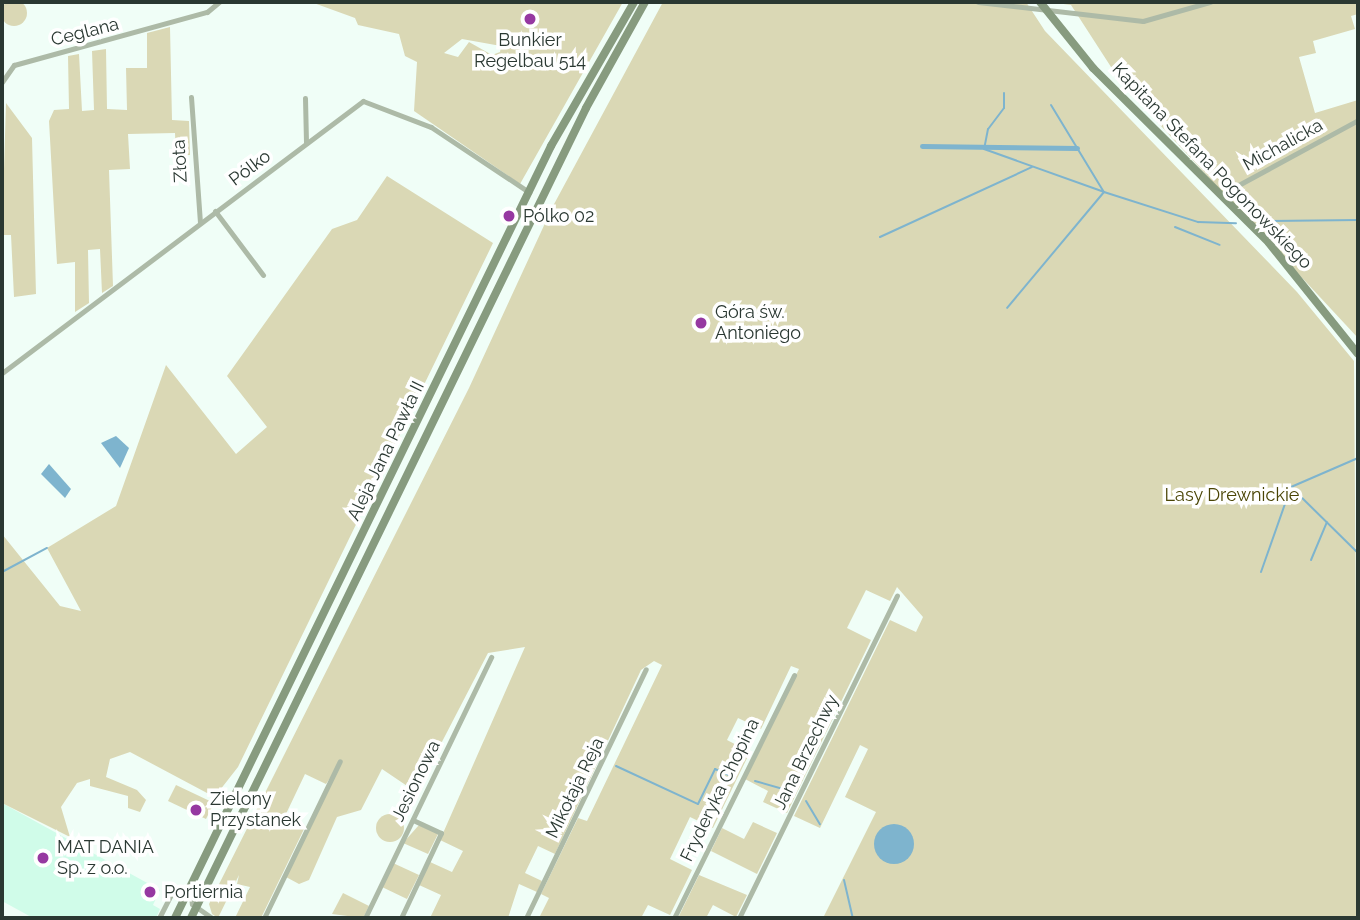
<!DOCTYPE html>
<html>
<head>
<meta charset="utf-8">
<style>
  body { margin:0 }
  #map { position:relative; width:1360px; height:920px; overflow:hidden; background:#f0fef7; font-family:Raleway,sans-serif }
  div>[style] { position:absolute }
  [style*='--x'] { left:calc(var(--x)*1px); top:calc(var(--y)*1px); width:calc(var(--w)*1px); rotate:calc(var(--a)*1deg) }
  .built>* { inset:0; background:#d0fce9 }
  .green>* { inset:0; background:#dad8b5 }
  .round { border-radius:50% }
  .water>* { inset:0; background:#7eb4ce }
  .stream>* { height:2px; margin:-1px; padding:0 1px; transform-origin:1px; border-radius:1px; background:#7eb4ce }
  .canal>* { height:5px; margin:-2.5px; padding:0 2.5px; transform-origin:2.5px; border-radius:2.5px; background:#7eb4ce }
  .street>* { height:5px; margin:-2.5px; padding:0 2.5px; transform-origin:2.5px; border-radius:2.5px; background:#adbaa7 }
  .secondary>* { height:8px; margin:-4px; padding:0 4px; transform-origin:4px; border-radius:4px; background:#879b7f }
  .dots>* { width:19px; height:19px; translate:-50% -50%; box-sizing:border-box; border:4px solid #fff; border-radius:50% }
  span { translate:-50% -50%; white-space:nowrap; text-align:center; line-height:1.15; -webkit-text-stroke:7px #fff; paint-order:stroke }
  .street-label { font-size:18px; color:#2a3832 }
  .poi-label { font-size:18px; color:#2a3832 }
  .left { translate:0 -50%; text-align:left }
  .park-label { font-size:18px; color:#4a4505 }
  .frame { position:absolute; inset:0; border:4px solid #2a3832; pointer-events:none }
</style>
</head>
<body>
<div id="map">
  <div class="built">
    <div style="clip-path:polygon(2px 803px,160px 890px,153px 905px,160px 909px,156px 918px,33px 918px,2px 901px)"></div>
  </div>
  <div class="green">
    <div class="round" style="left:1px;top:0;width:26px;height:26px"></div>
    <div style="clip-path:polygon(evenodd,311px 2px,623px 2px,520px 184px,414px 111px,417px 62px,405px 56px,399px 34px,358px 25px,355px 18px,311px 2px,462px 39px,501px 46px,500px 52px,492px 55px,469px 42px,458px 57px,444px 53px,462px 39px)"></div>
    <div style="clip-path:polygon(663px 2px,1026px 2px,1045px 31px,1297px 292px,1354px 361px,1358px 918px,823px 918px,876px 812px,845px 797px,868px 749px,860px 745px,820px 828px,794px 816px,890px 620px,916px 632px,923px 617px,897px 587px,890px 601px,866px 590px,847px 628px,871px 640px,787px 813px,763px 802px,768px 791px,745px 779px,799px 669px,791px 666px,761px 729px,738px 718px,727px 740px,750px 752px,713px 828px,690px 817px,670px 859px,692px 870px,670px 915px,648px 905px,641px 918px,539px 918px,549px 898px,541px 894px,578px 818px,587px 821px,662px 665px,654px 661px,641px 670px,555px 854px,538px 846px,525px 873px,542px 881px,537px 892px,519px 884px,508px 918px,430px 918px,441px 895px,419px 885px,430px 862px,452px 872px,463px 851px,440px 840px,525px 647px,488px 653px,416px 792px,382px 769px,361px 810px,337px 817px,309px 880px,299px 884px,286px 877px,342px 761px,326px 784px,305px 774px,285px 816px,305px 827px,261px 918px,235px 918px,250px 887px,237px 884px,239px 875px,218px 918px,212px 914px,209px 904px,469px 388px,553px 206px)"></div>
    <div style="clip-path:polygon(1048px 2px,1358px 2px,1358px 14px,1351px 16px,1355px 29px,1313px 41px,1316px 53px,1299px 57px,1315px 113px,1358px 100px,1358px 338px,1122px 84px,1071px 5px)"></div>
    <div style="clip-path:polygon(170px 27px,172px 120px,189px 121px,190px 155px,176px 155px,175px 133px,128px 134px,130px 169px,109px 170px,113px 286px,102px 293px,100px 249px,88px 250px,89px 303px,75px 312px,75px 262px,57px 264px,49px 121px,54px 110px,69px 109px,68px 56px,79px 54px,82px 111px,94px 110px,92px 51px,106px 49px,107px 109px,127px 110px,126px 68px,147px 68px,147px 33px)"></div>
    <div style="clip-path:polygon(6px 103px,32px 138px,36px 294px,14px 297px,11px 235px,2px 235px)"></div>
    <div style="clip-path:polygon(387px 176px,493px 243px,238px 767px,220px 790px,207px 793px,130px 752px,110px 759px,106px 777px,137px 790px,146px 800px,140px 812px,128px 808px,128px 796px,90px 786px,90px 779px,77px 783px,61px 807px,70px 837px,2px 803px,2px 534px,60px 606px,81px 611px,47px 548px,116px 506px,166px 365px,236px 454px,267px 427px,227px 376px,332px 229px,357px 220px)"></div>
    <div style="clip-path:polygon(176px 785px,214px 803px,206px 819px,168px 801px)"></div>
    <div class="round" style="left:376px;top:814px;width:28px;height:28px"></div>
    <div style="clip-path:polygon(753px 822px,777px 833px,757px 874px,711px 851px,722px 828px,744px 839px)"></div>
    <div style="clip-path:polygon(419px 825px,438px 834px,428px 854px,403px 843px)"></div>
    <div style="clip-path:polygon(393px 863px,419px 875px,407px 899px,382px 887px)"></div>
    <div style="clip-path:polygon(699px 875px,747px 895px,736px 917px,713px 905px,706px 918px,678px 918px)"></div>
    <div style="clip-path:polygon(343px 893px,369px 906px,363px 918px,332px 914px)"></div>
  </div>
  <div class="water">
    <div style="clip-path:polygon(116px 436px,129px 448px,120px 468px,101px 443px)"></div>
    <div style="clip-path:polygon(49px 464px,71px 489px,65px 498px,41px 474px)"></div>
    <div class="round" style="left:874px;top:824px;width:40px;height:40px"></div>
  </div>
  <div class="stream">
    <div style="--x:1004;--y:93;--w:15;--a:90"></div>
    <div style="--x:1004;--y:108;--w:26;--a:127"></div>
    <div style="--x:988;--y:129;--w:20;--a:101"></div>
    <div style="--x:984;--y:149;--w:127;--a:19.7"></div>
    <div style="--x:1104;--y:192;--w:151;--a:129.9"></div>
    <div style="--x:1051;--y:105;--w:102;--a:58.7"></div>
    <div style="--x:1104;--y:192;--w:99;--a:17.7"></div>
    <div style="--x:1198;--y:222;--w:38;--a:2"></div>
    <div style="--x:1260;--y:221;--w:98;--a:-0.6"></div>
    <div style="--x:1175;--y:227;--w:48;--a:21.8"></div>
    <div style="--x:880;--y:237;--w:167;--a:-24.7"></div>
    <div style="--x:1292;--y:488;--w:93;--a:44.6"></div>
    <div style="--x:1311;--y:560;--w:41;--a:-67.2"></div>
    <div style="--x:2;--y:572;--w:51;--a:-28.1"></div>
    <div style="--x:1261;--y:572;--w:90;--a:-70.6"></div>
    <div style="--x:1291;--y:487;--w:73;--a:-23.4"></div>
    <div style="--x:616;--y:766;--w:90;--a:24.9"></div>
    <div style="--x:698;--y:804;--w:39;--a:-64"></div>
    <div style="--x:715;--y:769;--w:22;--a:24"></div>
    <div style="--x:755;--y:781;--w:41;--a:15.8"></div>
    <div style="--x:806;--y:801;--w:27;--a:59"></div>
    <div style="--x:844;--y:880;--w:39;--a:77"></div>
  </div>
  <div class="canal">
    <div style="--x:922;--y:146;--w:155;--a:0.7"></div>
  </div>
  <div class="street">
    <div style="--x:978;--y:2;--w:166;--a:6.6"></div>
    <div style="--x:1143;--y:21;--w:70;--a:-15.8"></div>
    <div style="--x:2;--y:82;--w:21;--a:-55"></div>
    <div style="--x:14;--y:65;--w:200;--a:-15.4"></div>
    <div style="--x:207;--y:12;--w:16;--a:-40"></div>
    <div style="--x:191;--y:97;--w:126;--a:85.9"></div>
    <div style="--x:305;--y:98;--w:45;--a:88.7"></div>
    <div style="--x:1220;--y:195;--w:157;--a:-28.5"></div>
    <div style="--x:215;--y:211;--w:80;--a:53.1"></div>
    <div style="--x:2;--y:373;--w:452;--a:-37"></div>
    <div style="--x:363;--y:101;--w:73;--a:20.9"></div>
    <div style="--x:431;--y:127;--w:118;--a:33.6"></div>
    <div style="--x:190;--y:890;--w:14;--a:82"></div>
    <div style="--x:192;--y:904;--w:24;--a:35"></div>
    <div style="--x:159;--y:918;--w:28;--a:-63"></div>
    <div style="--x:172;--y:893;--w:14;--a:30"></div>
    <div style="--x:264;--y:918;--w:174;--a:-64.2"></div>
    <div style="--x:365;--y:918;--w:290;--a:-64.2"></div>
    <div style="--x:401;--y:918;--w:94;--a:-64.8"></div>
    <div style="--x:441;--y:833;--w:31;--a:-155"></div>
    <div style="--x:526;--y:918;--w:276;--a:-64.3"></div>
    <div style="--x:674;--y:918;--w:271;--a:-63.7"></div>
    <div style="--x:739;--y:918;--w:359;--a:-63.9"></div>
  </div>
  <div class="secondary">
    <div style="--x:1040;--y:2;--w:85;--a:51.2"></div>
    <div style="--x:1093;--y:68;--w:248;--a:44.8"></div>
    <div style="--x:1269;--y:243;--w:142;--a:51.3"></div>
    <div style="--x:175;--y:918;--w:859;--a:-64.03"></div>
    <div style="--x:551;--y:146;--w:166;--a:-60"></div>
    <div style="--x:191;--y:918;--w:901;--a:-64"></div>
    <div style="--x:586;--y:108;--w:121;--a:-60.9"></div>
  </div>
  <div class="dots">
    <div style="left:530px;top:19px;background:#9638a1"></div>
    <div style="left:509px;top:216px;background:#9638a1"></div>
    <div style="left:701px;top:323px;background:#9638a1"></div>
    <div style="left:196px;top:810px;background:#9638a1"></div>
    <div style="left:43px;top:858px;background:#9638a1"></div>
    <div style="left:150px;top:892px;background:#9638a1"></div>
  </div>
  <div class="street-label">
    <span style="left:85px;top:32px;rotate:-14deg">Ceglana</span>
    <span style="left:1283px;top:145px;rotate:-29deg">Michalicka</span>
    <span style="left:180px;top:161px;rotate:-93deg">Złota</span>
    <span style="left:1212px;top:166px;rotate:46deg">Kapitana Stefana Pogonowskiego</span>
    <span style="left:250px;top:168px;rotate:-37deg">Pólko</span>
    <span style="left:386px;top:451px;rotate:-64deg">Aleja Jana Pawła II</span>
    <span style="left:806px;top:752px;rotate:-64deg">Jana Brzechwy</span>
    <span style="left:416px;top:781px;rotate:-64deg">Jesionowa</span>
    <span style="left:575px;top:788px;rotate:-64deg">Mikołaja Reja</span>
    <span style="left:720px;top:790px;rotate:-64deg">Fryderyka Chopina</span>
  </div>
  <div class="poi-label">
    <span style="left:530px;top:51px">Bunkier<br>Regelbau 514</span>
    <span class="left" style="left:523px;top:216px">Pólko 02</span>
    <span class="left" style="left:715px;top:323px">Góra św.<br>Antoniego</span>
    <span class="left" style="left:210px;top:810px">Zielony<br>Przystanek</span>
    <span class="left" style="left:57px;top:858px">MAT DANIA<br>Sp. z o.o.</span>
    <span class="left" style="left:164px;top:892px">Portiernia</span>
  </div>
  <div class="park-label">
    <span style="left:1232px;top:495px">Lasy Drewnickie</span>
  </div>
  <div class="frame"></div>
</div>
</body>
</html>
